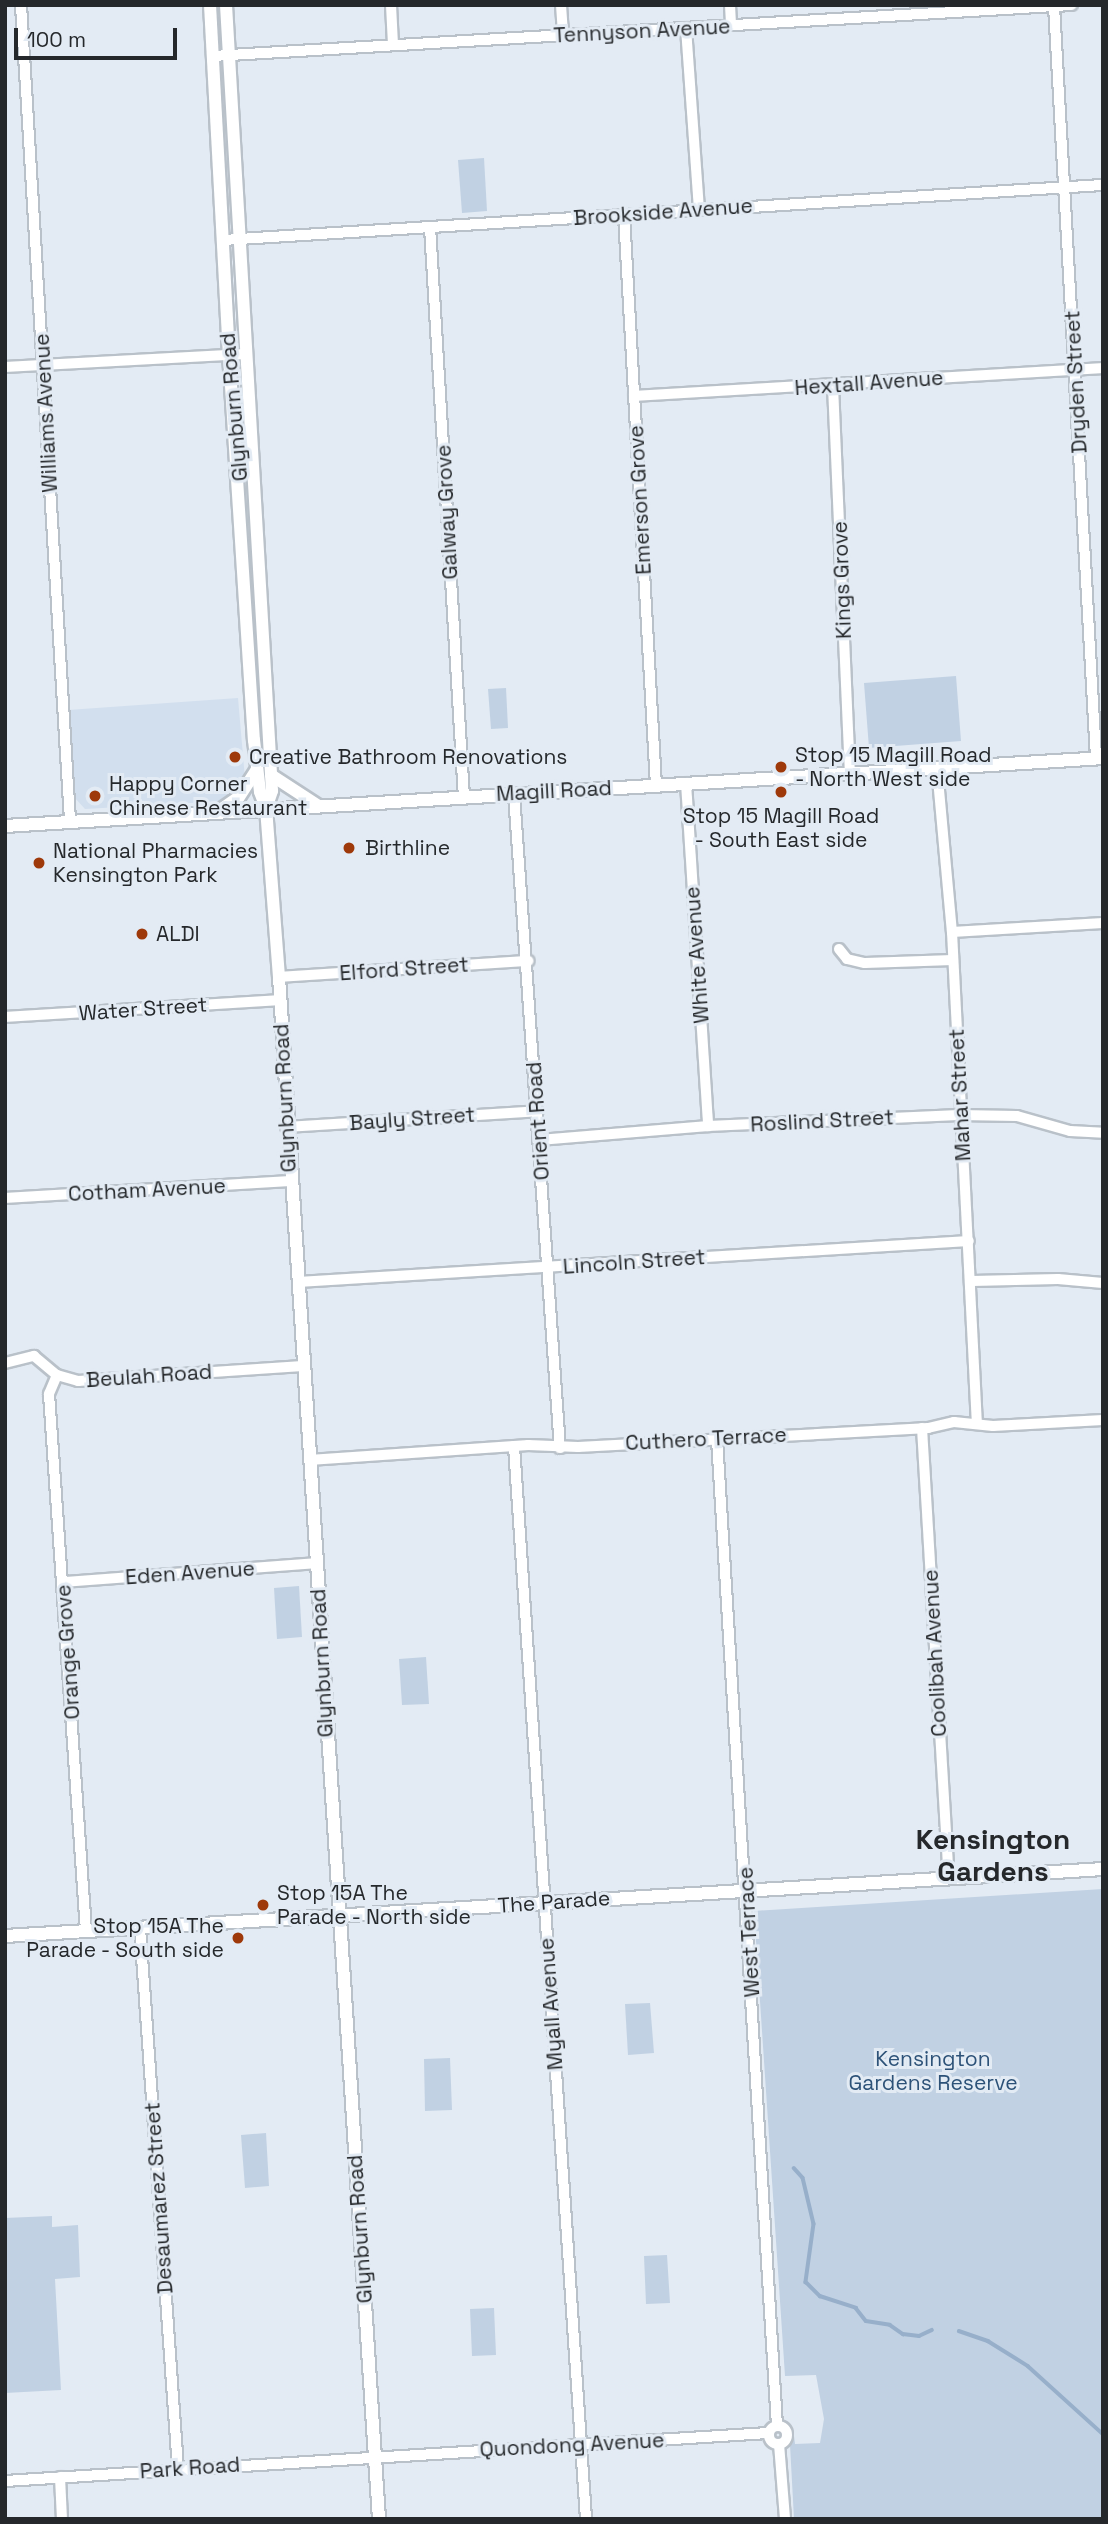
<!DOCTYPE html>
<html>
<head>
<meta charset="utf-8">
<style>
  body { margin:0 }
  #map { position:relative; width:1108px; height:2524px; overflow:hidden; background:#e3ebf4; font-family:"Space Grotesk",sans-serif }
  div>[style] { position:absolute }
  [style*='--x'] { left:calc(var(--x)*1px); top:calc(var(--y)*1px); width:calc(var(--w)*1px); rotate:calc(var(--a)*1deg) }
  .built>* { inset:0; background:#d2dfee }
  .green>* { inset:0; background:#c1d1e3 }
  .stream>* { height:3.5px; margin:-1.75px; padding:0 1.75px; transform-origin:1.75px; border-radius:1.75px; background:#97afca }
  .roads { filter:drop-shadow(2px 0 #b9c1c9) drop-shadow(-2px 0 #b9c1c9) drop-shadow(0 2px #b9c1c9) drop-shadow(0 -2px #b9c1c9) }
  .street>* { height:10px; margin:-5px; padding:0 5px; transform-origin:5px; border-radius:5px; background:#fff }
  .street>.ring { margin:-5px; padding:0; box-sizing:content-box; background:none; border:10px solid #fff; border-radius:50% }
  .secondary>* { height:12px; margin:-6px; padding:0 6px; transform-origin:6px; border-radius:6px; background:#fff }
  .dots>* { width:19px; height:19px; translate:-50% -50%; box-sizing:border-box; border:4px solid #e3ebf4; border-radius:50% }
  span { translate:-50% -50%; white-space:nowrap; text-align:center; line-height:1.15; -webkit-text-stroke:6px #e3ebf4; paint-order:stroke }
  .street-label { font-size:21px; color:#25282b }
  .poi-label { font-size:21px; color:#25282b }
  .left { translate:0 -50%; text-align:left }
  .right { translate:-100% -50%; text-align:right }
  .park-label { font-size:21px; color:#2d5278 }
  .district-label { font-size:28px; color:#25282b; font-weight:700 }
  .frame { position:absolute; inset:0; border:7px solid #25282b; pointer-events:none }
  .scale { position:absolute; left:14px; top:28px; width:163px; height:32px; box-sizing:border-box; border:4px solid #25282b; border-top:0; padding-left:9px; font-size:21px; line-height:24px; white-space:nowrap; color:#25282b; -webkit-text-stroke:5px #e3ebf4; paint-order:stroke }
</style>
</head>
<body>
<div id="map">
  <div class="built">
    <div style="clip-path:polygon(238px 698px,245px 779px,225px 801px,85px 809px,74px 797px,68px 710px)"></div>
  </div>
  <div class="green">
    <div style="clip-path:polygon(484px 158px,487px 211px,462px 213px,458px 160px)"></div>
    <div style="clip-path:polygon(956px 676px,961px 741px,869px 748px,864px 683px)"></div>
    <div style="clip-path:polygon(506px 688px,508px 728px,491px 729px,488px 689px)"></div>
    <div style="clip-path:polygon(299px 1586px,302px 1637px,277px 1639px,274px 1588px)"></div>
    <div style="clip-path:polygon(426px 1657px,429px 1704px,402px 1705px,399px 1659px)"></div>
    <div style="clip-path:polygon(1103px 1889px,1103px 2519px,794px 2519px,790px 2445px,793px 2428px,795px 2444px,820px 2443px,824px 2419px,816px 2375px,785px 2376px,754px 1911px)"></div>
    <div style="clip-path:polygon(650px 2003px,654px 2053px,628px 2055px,625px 2004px)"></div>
    <div style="clip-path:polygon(450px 2058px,452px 2110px,425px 2111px,424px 2059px)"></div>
    <div style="clip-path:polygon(266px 2133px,269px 2186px,245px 2188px,241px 2135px)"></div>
    <div style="clip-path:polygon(52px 2216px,52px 2227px,78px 2225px,80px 2277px,55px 2279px,61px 2390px,5px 2393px,5px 2218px)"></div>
    <div style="clip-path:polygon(667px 2255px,670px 2303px,646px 2304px,644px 2256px)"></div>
    <div style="clip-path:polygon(494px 2308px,496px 2355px,472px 2356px,470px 2309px)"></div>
  </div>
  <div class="stream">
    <div style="--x:794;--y:2168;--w:13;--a:48"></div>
    <div style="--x:803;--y:2178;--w:47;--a:76.6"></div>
    <div style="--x:814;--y:2224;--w:59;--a:97.9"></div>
    <div style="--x:806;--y:2282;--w:20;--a:45"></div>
    <div style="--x:820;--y:2296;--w:38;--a:18"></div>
    <div style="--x:856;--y:2308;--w:16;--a:52"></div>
    <div style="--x:866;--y:2321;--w:24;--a:9"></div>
    <div style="--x:890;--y:2325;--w:16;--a:35"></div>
    <div style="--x:903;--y:2334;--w:16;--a:7"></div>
    <div style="--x:919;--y:2336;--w:14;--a:-25"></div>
    <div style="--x:959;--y:2331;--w:31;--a:19"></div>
    <div style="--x:988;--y:2341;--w:47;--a:32"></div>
    <div style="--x:1028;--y:2366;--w:101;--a:42.2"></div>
  </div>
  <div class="roads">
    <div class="street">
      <div style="--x:21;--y:5;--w:817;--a:86.56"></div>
      <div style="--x:391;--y:5;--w:40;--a:87.1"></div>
      <div style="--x:561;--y:5;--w:30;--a:86"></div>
      <div style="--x:730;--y:5;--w:20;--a:87"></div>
      <div style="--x:1054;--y:6;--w:753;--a:86.8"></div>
      <div style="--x:686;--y:28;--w:182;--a:85.9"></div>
      <div style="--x:213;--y:56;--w:860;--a:-3.4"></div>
      <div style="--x:624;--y:215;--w:571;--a:86.79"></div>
      <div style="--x:430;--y:227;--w:571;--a:86.59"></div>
      <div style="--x:223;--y:240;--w:882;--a:-3.58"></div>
      <div style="--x:5;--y:367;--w:240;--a:-3.1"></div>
      <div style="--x:833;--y:386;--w:387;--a:87.5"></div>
      <div style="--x:634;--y:396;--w:470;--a:-3.4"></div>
      <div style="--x:937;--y:768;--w:165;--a:84.8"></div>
      <div style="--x:952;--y:932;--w:492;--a:87.1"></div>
      <div style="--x:686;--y:783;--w:344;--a:86.3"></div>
      <div style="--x:514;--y:794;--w:656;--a:85.98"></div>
      <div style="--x:952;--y:932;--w:151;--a:-3.4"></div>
      <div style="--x:839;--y:949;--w:13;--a:51"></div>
      <div style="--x:847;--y:959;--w:18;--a:13"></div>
      <div style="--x:865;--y:963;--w:88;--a:-2"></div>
      <div style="--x:279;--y:977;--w:250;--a:-3.7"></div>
      <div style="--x:5;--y:1017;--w:276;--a:-3.5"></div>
      <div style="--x:286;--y:1127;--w:252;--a:-3.6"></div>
      <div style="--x:539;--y:1140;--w:170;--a:-4.7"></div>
      <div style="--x:708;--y:1126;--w:251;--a:-2.5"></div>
      <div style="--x:959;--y:1115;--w:58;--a:1"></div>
      <div style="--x:1017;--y:1116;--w:55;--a:15.8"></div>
      <div style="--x:1070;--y:1131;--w:33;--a:3"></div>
      <div style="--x:5;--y:1198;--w:285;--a:-3.4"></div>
      <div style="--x:972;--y:1281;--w:86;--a:-1.3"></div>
      <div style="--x:1058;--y:1279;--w:45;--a:5.1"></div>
      <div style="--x:298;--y:1282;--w:672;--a:-3.5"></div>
      <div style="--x:5;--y:1363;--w:30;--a:-14"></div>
      <div style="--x:34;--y:1356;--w:30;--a:40"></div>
      <div style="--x:57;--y:1375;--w:22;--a:16"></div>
      <div style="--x:78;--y:1381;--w:225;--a:-3.8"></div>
      <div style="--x:57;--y:1375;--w:21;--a:113"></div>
      <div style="--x:49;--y:1394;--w:538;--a:86.06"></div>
      <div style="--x:922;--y:1428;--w:451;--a:86.6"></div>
      <div style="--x:717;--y:1439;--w:988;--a:86.52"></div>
      <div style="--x:514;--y:1446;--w:1075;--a:86.16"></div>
      <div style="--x:309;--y:1460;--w:220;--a:-3.9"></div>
      <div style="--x:528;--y:1445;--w:50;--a:2.3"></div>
      <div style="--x:578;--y:1447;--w:351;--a:-3.1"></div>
      <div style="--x:928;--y:1428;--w:27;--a:-13"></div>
      <div style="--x:954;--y:1422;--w:39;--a:6"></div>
      <div style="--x:993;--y:1426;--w:110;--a:-3.1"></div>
      <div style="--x:64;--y:1582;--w:253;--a:-4.3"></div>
      <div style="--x:140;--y:1928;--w:542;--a:85.98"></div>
      <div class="ring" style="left:769px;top:2426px;width:8px;height:8px"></div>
      <div style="--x:779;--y:2444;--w:75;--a:85.4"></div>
      <div style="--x:60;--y:2477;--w:42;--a:87.3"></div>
      <div style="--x:5;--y:2481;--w:765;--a:-3.6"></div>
    </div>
    <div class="secondary">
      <div style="--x:210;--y:5;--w:351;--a:86.9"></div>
      <div style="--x:229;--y:355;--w:386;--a:86.3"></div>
      <div style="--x:254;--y:740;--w:52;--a:83.4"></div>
      <div style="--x:260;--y:792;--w:17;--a:69"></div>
      <div style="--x:266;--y:808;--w:169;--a:85.6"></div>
      <div style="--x:279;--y:977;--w:1545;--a:86.29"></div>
      <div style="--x:226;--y:5;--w:787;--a:86.65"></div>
      <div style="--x:272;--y:791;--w:18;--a:109"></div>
      <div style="--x:271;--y:775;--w:55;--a:33.1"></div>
      <div style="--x:219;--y:811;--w:24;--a:-35"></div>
      <div style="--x:239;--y:797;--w:33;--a:-57"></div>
      <div style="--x:5;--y:826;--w:1100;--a:-3.54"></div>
      <div style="--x:5;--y:1936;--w:1100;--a:-3.49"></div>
    </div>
  </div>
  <div class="dots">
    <div style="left:235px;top:757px;background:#9e390a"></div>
    <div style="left:781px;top:767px;background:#9e390a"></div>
    <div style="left:781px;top:792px;background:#9e390a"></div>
    <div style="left:95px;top:796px;background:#9e390a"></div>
    <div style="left:349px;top:848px;background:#9e390a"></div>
    <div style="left:39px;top:863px;background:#9e390a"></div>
    <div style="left:142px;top:934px;background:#9e390a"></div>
    <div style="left:263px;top:1905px;background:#9e390a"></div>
    <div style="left:238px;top:1938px;background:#9e390a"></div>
  </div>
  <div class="street-label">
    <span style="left:642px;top:31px;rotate:-3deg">Tennyson Avenue</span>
    <span style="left:663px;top:212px;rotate:-4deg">Brookside Avenue</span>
    <span style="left:1076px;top:382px;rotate:-93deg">Dryden Street</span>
    <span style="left:869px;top:383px;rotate:-4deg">Hextall Avenue</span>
    <span style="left:234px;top:407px;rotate:-95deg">Glynburn Road</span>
    <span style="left:46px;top:413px;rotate:-93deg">Williams Avenue</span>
    <span style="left:640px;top:500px;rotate:-93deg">Emerson Grove</span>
    <span style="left:447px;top:512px;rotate:-93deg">Galway Grove</span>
    <span style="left:842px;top:580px;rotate:-92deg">Kings Grove</span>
    <span style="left:554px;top:791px;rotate:-3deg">Magill Road</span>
    <span style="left:697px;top:955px;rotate:-94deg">White Avenue</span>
    <span style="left:404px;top:969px;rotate:-4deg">Elford Street</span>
    <span style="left:143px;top:1009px;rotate:-4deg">Water Street</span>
    <span style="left:960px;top:1095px;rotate:-93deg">Mahar Street</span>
    <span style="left:285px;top:1098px;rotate:-93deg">Glynburn Road</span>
    <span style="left:412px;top:1119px;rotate:-4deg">Bayly Street</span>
    <span style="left:538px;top:1121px;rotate:-94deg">Orient Road</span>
    <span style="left:822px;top:1121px;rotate:-3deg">Roslind Street</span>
    <span style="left:147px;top:1190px;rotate:-3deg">Cotham Avenue</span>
    <span style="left:634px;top:1262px;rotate:-4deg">Lincoln Street</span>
    <span style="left:149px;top:1376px;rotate:-4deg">Beulah Road</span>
    <span style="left:706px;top:1439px;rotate:-3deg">Cuthero Terrace</span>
    <span style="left:190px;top:1573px;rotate:-4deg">Eden Avenue</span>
    <span style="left:68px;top:1652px;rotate:-94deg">Orange Grove</span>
    <span style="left:935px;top:1653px;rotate:-93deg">Coolibah Avenue</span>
    <span style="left:322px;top:1663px;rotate:-93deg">Glynburn Road</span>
    <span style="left:554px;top:1902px;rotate:-4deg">The Parade</span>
    <span style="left:749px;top:1932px;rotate:-93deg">West Terrace</span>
    <span style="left:551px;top:2004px;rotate:-94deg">Myall Avenue</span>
    <span style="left:159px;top:2198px;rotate:-94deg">Desaumarez Street</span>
    <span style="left:360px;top:2229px;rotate:-94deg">Glynburn Road</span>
    <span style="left:572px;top:2445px;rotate:-3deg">Quondong Avenue</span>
    <span style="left:190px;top:2468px;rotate:-4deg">Park Road</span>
  </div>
  <div class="poi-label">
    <span class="left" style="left:795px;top:767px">Stop 15 Magill Road<br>- North West side</span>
    <span class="left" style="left:249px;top:757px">Creative Bathroom Renovations</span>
    <span class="left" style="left:109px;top:796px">Happy Corner<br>Chinese Restaurant</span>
    <span style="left:781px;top:828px">Stop 15 Magill Road<br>- South East side</span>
    <span class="left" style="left:365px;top:848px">Birthline</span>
    <span class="left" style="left:53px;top:863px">National Pharmacies<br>Kensington Park</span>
    <span class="left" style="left:156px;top:934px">ALDI</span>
    <span class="left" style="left:277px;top:1905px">Stop 15A The<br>Parade - North side</span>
    <span class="right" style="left:224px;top:1938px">Stop 15A The<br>Parade - South side</span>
  </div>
  <div class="park-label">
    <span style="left:933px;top:2071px">Kensington<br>Gardens Reserve</span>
  </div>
  <div class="district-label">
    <span style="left:993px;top:1855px">Kensington<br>Gardens</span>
  </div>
  <div class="frame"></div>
  <div class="scale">100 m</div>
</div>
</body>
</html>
